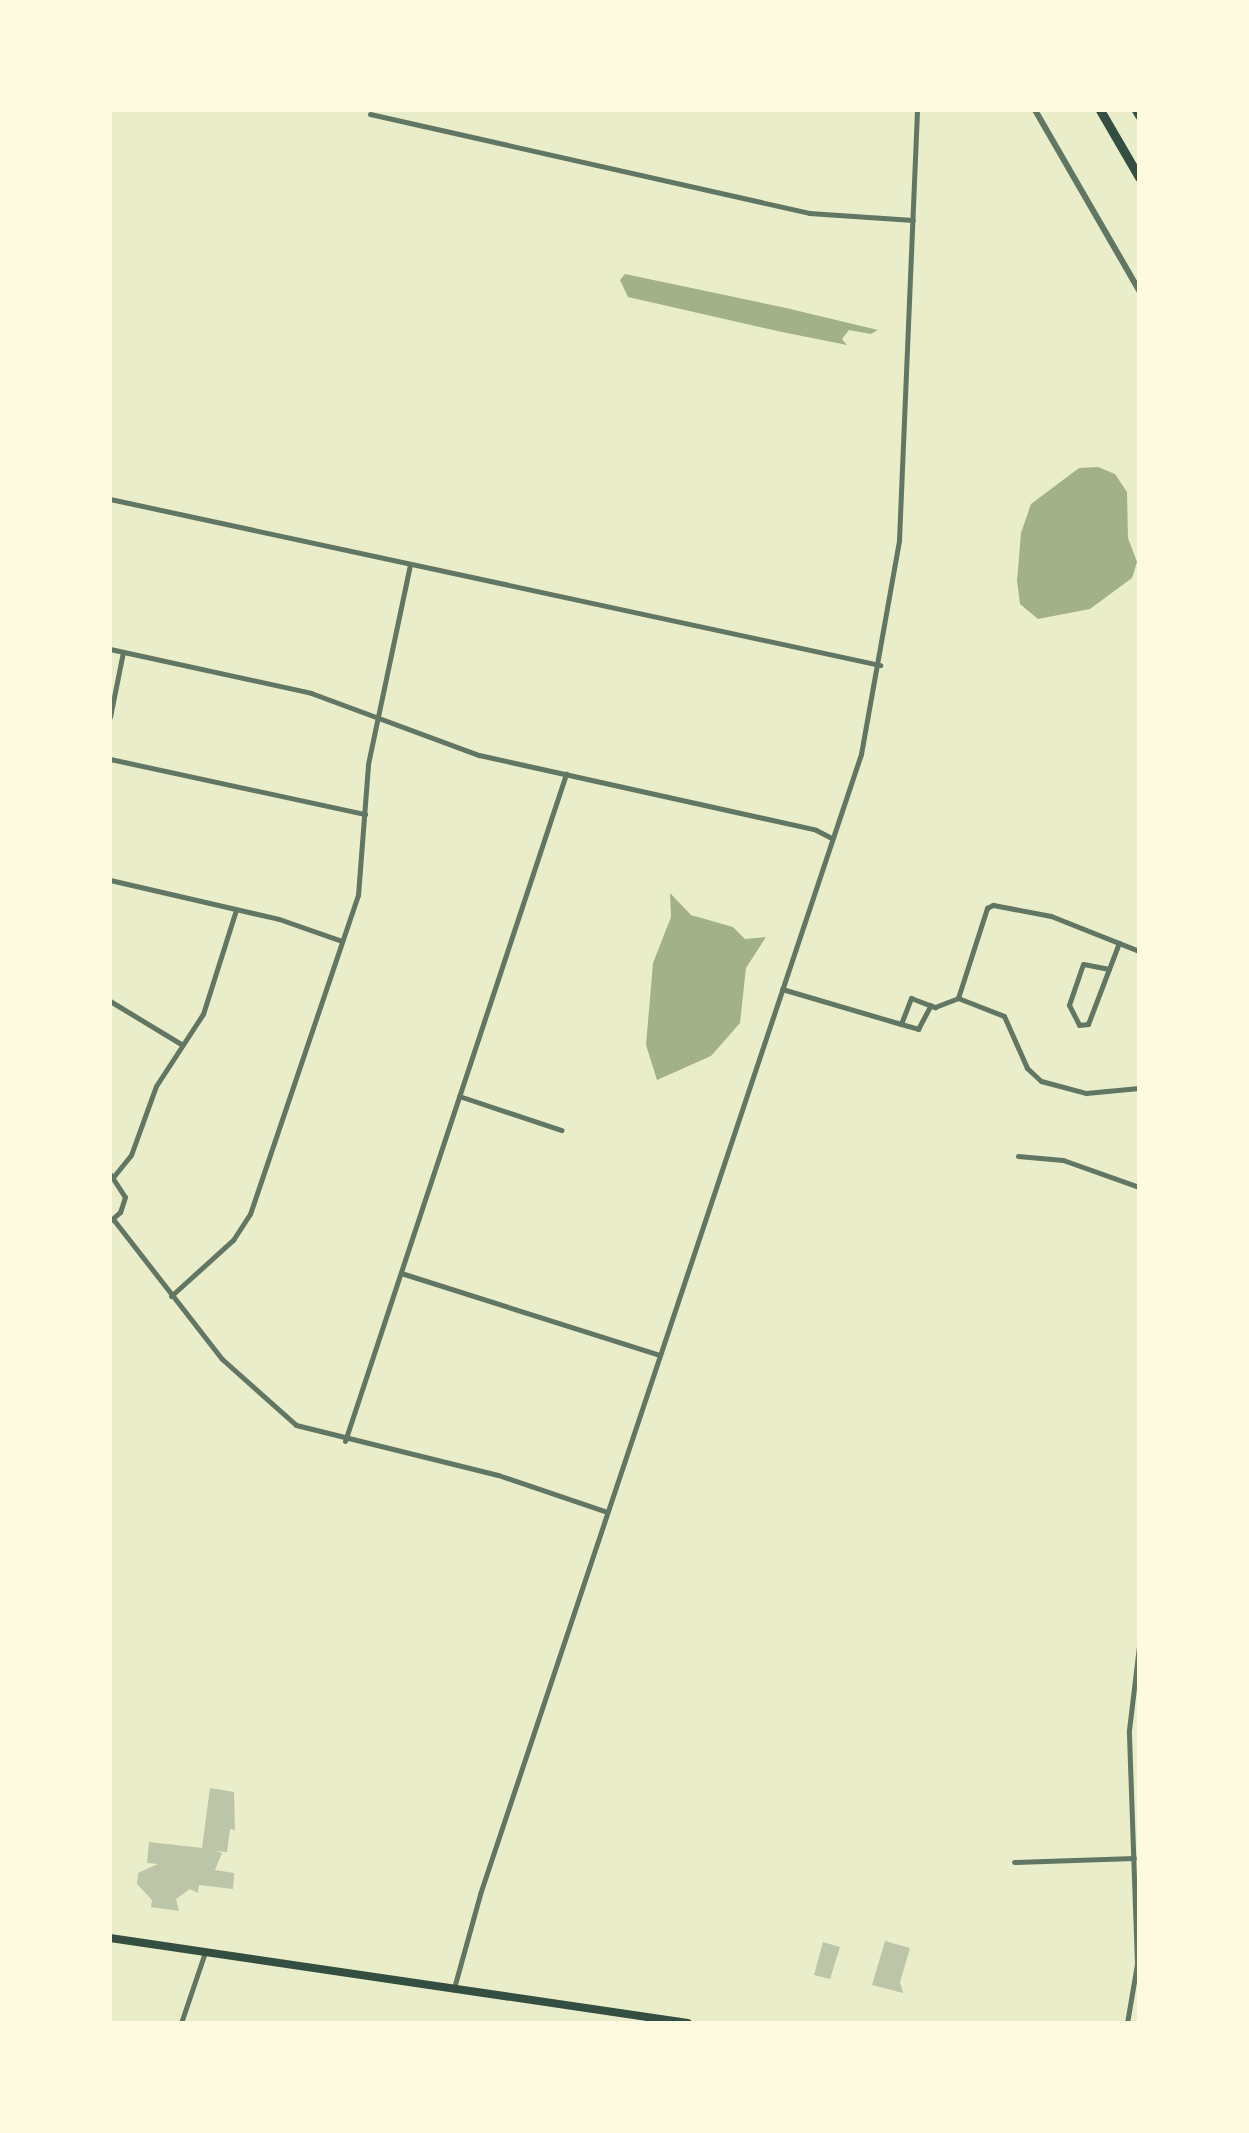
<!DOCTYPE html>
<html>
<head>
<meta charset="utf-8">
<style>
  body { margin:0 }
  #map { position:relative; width:1249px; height:2133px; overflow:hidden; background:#e9edc9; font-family:"Sofia Sans Condensed",sans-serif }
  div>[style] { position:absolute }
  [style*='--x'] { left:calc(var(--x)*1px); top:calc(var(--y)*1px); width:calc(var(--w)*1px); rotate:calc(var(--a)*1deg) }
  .water>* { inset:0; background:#a3b18a }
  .building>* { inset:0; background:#bcc5a7 }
  .minor>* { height:5px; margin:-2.5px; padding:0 2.5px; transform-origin:2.5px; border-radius:2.5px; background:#617663 }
  .tertiary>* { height:6px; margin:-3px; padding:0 3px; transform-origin:3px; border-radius:3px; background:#617663 }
  .primary>* { height:8px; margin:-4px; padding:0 4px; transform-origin:4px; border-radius:4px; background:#344e41 }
  .motorway>* { height:9px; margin:-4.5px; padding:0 4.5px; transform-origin:4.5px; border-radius:4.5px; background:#344e41 }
  span { translate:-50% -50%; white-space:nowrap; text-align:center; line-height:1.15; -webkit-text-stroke:6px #fefae0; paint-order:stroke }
  .frame { position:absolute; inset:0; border:112px solid #fefae0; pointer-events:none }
</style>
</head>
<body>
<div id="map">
  <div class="water">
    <div style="clip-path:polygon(625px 274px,786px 308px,878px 330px,871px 334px,849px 330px,842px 339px,847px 345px,782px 332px,628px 297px,620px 280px)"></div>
    <div style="clip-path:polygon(1098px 467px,1115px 474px,1127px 492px,1128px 538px,1137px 562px,1132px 578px,1090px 609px,1038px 619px,1020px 604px,1017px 581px,1021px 533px,1031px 504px,1079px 468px)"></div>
    <div style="clip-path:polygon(670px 893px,691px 915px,733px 927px,745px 939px,766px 937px,746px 968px,740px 1023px,711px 1056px,657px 1080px,646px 1045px,653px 963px,671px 917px)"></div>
  </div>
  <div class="building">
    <div style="clip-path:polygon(210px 1788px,234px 1792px,235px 1830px,230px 1829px,227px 1852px,215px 1851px,222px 1853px,215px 1870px,234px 1873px,233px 1889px,199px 1885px,198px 1893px,190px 1889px,176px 1899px,179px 1911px,151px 1907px,152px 1900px,137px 1884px,138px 1873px,158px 1864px,147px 1863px,149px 1842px,202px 1848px)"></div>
    <div style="clip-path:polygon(885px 1941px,910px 1948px,900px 1982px,903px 1993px,872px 1985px)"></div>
    <div style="clip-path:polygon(823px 1942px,840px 1947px,830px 1979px,814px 1975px)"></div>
  </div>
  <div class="minor">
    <div style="--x:370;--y:114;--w:450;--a:12.7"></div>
    <div style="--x:809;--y:213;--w:104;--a:3.9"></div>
    <div style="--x:110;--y:499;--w:788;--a:12.17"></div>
    <div style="--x:110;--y:649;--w:206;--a:12.3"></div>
    <div style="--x:311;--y:693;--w:179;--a:20.3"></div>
    <div style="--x:479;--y:755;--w:345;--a:12.5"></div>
    <div style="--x:816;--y:830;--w:18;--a:27"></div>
    <div style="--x:110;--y:717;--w:66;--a:-78.7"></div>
    <div style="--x:110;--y:759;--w:261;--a:12.2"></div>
    <div style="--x:110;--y:880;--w:173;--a:13"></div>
    <div style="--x:279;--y:919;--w:67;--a:19.2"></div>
    <div style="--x:1109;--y:969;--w:26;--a:-169"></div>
    <div style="--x:1083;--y:964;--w:43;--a:108.9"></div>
    <div style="--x:1069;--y:1005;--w:22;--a:63"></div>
    <div style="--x:1079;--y:1025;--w:9;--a:-6"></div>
    <div style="--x:1088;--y:1024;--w:87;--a:-69.1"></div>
    <div style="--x:782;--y:989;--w:124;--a:16.4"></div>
    <div style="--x:901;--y:1024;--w:28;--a:-69"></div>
    <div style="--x:911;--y:998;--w:26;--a:21"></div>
    <div style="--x:935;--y:1007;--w:25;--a:-21"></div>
    <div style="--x:958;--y:998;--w:95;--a:-72.1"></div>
    <div style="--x:987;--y:908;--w:7;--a:-27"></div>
    <div style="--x:993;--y:905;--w:59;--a:10.7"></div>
    <div style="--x:1051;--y:916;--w:95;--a:21.7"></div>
    <div style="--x:958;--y:998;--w:49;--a:21.4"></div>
    <div style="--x:1004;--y:1016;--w:57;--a:66.1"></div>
    <div style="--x:1027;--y:1068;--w:19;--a:43"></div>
    <div style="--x:1041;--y:1081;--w:47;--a:14.9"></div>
    <div style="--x:1086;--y:1093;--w:53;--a:-5.4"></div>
    <div style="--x:110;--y:1001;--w:83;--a:31.2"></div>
    <div style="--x:901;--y:1024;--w:18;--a:16"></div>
    <div style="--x:918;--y:1029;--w:27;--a:-62"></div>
    <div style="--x:459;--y:1096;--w:108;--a:18.4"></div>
    <div style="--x:1018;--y:1156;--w:45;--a:5.1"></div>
    <div style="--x:1063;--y:1160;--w:81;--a:19.6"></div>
    <div style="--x:110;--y:1174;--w:27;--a:57"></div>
    <div style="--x:125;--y:1197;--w:16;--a:108"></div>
    <div style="--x:120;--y:1212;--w:13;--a:138"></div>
    <div style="--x:114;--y:1176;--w:27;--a:-51"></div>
    <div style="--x:131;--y:1155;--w:73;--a:-70.1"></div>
    <div style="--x:156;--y:1086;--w:86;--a:-56.9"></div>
    <div style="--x:203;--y:1014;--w:109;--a:-72.4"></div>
    <div style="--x:113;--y:1219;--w:177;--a:52.1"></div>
    <div style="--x:222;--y:1359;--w:99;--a:41.7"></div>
    <div style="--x:296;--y:1425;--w:208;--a:13.9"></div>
    <div style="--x:498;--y:1475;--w:115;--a:18.7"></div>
    <div style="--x:401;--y:1273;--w:271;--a:17.6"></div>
    <div style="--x:171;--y:1296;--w:84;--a:-42.1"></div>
    <div style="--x:233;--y:1240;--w:31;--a:-57"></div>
    <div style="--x:250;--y:1214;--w:337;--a:-71.3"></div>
    <div style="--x:358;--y:895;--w:131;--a:-85.6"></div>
    <div style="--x:368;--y:764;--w:203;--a:-78.1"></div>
    <div style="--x:345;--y:1441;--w:703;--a:-71.67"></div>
    <div style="--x:1014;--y:1862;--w:120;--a:-1.9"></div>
    <div style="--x:454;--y:1988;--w:98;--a:-74.5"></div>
    <div style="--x:480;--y:1894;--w:1202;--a:-71.52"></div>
    <div style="--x:861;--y:754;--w:217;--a:-79.9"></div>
    <div style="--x:899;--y:540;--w:430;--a:-87.6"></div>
    <div style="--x:181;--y:2023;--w:75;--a:-71.3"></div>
    <div style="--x:1127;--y:2023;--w:60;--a:-80.4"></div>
    <div style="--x:1137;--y:1964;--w:234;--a:-92"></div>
    <div style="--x:1129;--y:1730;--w:85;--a:-83.2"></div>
  </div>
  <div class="tertiary">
    <div style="--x:1035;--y:110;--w:208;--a:60"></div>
  </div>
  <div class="primary">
    <div style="--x:110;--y:1938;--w:584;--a:8.37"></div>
  </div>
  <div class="motorway">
    <div style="--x:1100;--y:110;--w:78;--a:59.8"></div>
    <div style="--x:1136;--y:110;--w:6;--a:59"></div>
  </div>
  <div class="frame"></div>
</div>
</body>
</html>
